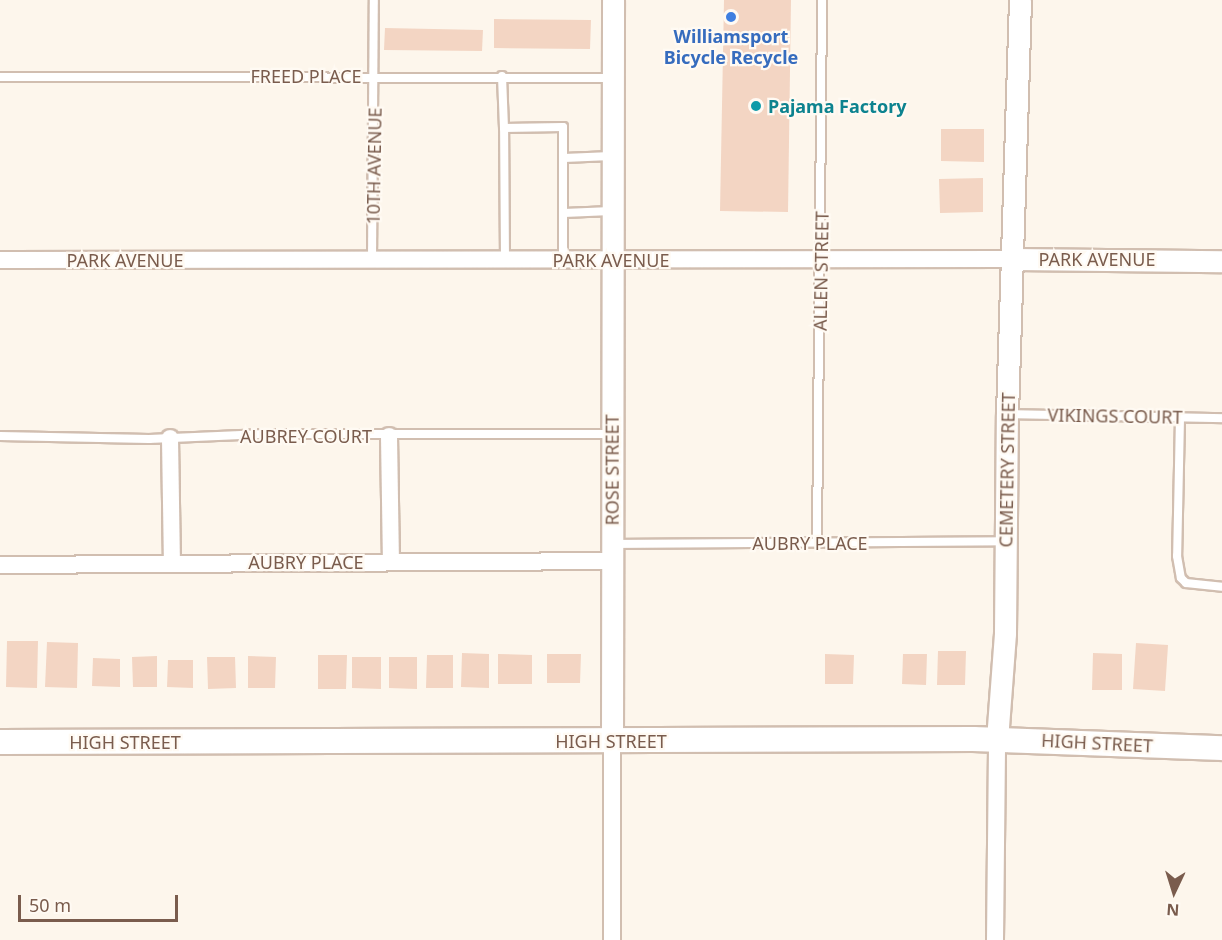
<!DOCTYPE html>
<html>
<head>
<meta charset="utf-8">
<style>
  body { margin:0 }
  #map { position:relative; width:1222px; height:940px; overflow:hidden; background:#fdf6ec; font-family:"Noto Sans",sans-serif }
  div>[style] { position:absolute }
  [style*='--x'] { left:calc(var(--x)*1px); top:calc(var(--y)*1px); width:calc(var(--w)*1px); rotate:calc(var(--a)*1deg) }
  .building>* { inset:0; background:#f3d5c3 }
  .roads { filter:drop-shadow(2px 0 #d1beb0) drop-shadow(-2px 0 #d1beb0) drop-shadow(0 2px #d1beb0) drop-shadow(0 -2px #d1beb0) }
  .service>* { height:8px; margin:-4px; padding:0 4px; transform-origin:4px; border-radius:4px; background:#fff }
  .minor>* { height:16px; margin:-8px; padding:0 8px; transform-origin:8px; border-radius:8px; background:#fff }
  .tertiary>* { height:21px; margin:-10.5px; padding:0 10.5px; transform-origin:10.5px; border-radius:10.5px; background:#fff }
  .secondary>* { height:24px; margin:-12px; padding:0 12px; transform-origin:12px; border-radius:12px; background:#fff }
  .dots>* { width:16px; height:16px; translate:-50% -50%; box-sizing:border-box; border:3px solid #fffaf3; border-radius:50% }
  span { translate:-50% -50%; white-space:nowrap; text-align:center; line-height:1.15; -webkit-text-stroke:4.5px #fffaf3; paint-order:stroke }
  .shop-label { font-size:18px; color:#366cbe; font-weight:700 }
  .street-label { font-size:18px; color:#7a5c4d }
  .culture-label { font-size:18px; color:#0d838f; font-weight:700 }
  .left { translate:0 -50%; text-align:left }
  .north { position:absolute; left:1144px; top:862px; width:60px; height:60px; -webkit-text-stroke:4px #fffaf3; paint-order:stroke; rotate:184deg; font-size:16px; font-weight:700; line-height:24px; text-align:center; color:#7a5c4d }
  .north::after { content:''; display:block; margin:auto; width:21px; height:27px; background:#7a5c4d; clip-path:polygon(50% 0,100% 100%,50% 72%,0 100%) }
  .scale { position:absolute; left:18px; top:895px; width:160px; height:27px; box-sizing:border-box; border:3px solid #7a5c4d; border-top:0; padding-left:8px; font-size:18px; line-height:21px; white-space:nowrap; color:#7a5c4d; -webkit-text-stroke:4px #fffaf3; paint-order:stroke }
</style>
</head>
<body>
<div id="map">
  <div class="building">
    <div style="clip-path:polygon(724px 0,791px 0,788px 212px,720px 211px)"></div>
    <div style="clip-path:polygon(494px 19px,591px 20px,590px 49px,494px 48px)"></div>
    <div style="clip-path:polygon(385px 28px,483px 30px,482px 51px,384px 50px)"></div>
    <div style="clip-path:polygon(941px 129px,984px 129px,984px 162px,941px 161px)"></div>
    <div style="clip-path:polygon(983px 178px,983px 212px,940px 213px,939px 179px)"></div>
    <div style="clip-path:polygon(7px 641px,38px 641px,37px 688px,6px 687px)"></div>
    <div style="clip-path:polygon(47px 642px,78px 643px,77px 688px,45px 687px)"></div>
    <div style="clip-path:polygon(1136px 643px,1168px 645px,1165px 691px,1133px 689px)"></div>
    <div style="clip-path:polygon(938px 651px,966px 651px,965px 685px,937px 685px)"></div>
    <div style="clip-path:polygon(462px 653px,489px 654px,489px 688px,461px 687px)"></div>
    <div style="clip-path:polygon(1093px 653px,1122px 654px,1122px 690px,1092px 690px)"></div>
    <div style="clip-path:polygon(498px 654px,532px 655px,532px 684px,498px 684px)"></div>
    <div style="clip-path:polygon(547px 654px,581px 654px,580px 683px,547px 683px)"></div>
    <div style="clip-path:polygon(825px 654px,854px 655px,853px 684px,825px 684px)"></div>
    <div style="clip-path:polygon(903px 654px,927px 654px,926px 685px,902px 684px)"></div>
    <div style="clip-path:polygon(318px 655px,347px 655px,346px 689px,318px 689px)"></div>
    <div style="clip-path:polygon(427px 655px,453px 655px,453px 688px,426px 688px)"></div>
    <div style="clip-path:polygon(157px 656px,157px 687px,133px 687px,132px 657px)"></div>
    <div style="clip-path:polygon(248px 656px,276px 657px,275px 688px,248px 688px)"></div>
    <div style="clip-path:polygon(207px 657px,235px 657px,236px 688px,208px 689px)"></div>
    <div style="clip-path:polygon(352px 657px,381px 657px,381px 689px,352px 688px)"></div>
    <div style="clip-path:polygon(389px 657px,417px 657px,417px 689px,389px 688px)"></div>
    <div style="clip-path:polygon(93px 658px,120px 659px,120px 687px,92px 686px)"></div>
    <div style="clip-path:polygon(168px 660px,193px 660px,193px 688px,167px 687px)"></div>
  </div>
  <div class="roads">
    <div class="service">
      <div style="--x:502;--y:76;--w:52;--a:87.8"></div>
      <div style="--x:0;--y:77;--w:612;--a:0.09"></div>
      <div style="--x:564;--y:158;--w:47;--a:-2.4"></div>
      <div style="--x:564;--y:213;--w:47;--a:-2.4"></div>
      <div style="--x:372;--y:260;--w:260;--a:-89.6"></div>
      <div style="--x:505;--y:260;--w:132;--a:-90.4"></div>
      <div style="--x:504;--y:128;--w:59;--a:-1"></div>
      <div style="--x:563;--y:127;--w:133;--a:90"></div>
      <div style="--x:1007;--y:414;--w:215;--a:1.1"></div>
      <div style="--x:1180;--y:418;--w:138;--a:91.2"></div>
      <div style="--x:1177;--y:556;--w:22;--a:80"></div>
      <div style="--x:1181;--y:578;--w:7;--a:45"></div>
      <div style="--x:1186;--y:583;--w:36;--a:6"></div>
      <div style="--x:0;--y:436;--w:149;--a:1.2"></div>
      <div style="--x:149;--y:439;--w:115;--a:-2.5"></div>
      <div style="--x:264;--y:434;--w:348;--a:0"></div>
      <div style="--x:817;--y:543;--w:543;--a:-89.47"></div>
      <div style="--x:612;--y:544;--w:394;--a:-0.4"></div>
    </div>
    <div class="minor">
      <div style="--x:0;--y:260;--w:1014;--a:-0.06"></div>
      <div style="--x:389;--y:436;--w:125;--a:89.1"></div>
      <div style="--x:170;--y:438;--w:125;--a:89.1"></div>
      <div style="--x:0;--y:565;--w:612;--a:-0.37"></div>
      <div style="--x:612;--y:741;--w:199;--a:90"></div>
      <div style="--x:995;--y:940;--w:200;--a:-89.4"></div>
    </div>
    <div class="tertiary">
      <div style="--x:1014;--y:259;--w:208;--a:0.6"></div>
      <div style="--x:997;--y:740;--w:107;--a:-85.7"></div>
      <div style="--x:1005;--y:633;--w:219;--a:-89.5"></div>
      <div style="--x:1007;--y:414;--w:414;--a:-88.2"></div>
      <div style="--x:612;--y:741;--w:741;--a:-89.92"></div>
    </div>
    <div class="secondary">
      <div style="--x:0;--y:742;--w:973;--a:-0.18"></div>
      <div style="--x:973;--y:739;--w:249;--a:2.1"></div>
    </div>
  </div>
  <div class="dots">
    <div style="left:731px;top:17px;background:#3f7fe0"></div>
    <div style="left:756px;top:106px;background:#0f9aa8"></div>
  </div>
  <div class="shop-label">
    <span style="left:731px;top:47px">Williamsport<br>Bicycle Recycle</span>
  </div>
  <div class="street-label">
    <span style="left:306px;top:76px">FREED PLACE</span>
    <span style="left:374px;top:166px;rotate:-89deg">10TH AVENUE</span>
    <span style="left:1097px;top:259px">PARK AVENUE</span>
    <span style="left:125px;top:260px">PARK AVENUE</span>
    <span style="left:611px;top:260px">PARK AVENUE</span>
    <span style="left:821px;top:271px;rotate:-89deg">ALLEN STREET</span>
    <span style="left:1115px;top:416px;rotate:1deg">VIKINGS COURT</span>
    <span style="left:306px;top:436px">AUBREY COURT</span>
    <span style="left:612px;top:470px;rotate:-90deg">ROSE STREET</span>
    <span style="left:1007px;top:470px;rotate:-89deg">CEMETERY STREET</span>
    <span style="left:810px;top:543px">AUBRY PLACE</span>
    <span style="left:306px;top:562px">AUBRY PLACE</span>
    <span style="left:611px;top:741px">HIGH STREET</span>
    <span style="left:125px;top:742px">HIGH STREET</span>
    <span style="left:1097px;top:743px;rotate:3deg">HIGH STREET</span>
  </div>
  <div class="culture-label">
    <span class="left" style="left:768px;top:106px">Pajama Factory</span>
  </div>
  <div class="north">N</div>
  <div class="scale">50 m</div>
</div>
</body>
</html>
